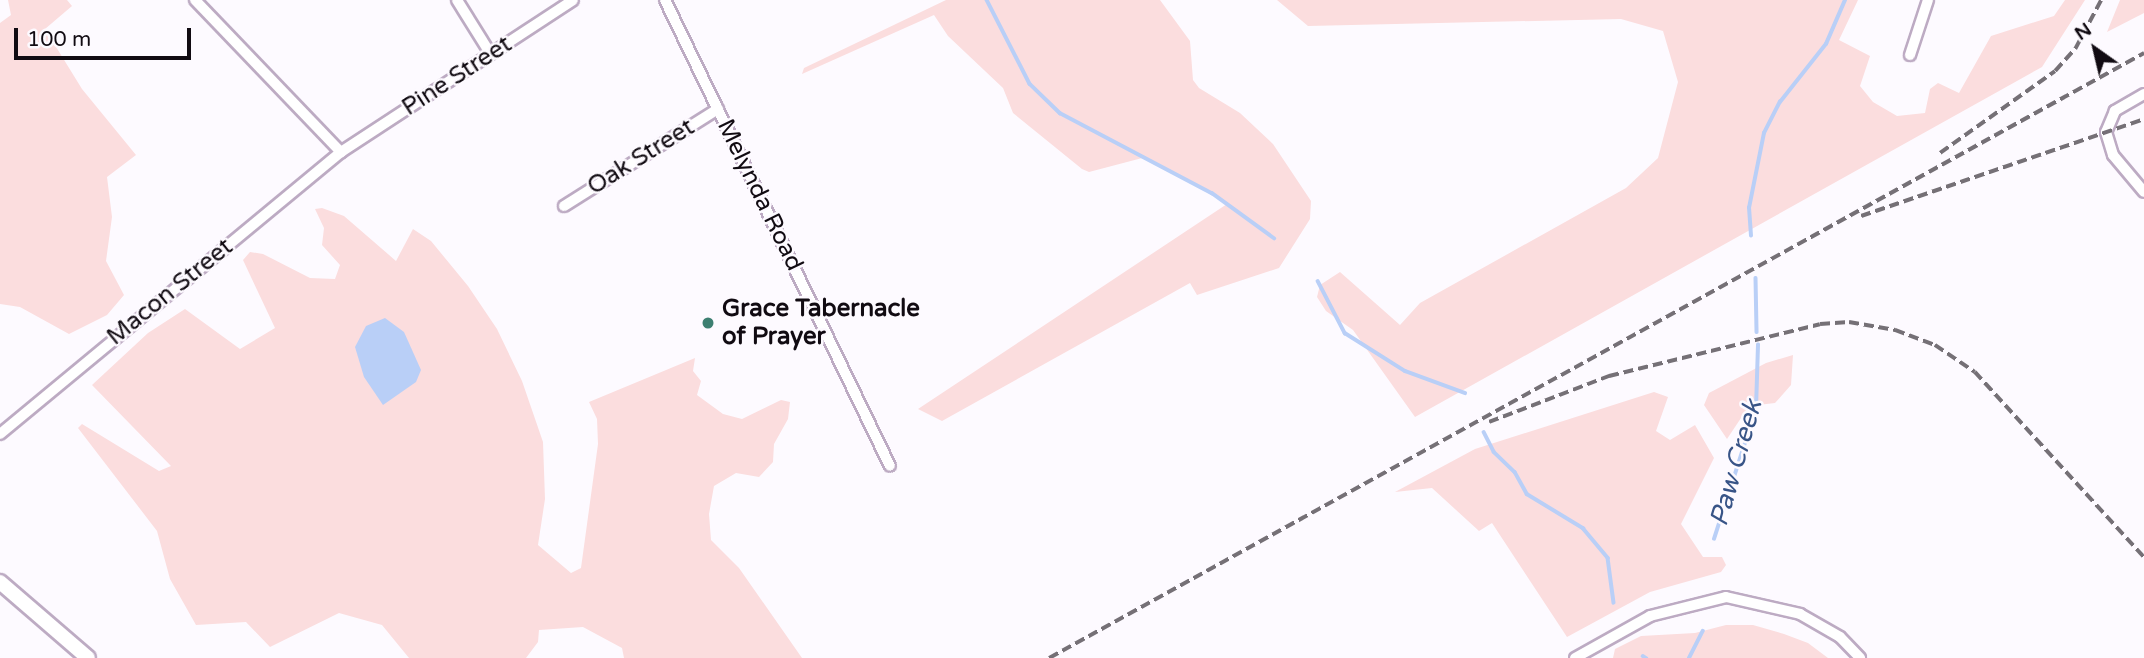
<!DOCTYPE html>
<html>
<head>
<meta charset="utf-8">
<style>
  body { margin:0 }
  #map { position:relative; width:2144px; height:658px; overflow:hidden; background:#fdfaff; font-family:"Varela Round",sans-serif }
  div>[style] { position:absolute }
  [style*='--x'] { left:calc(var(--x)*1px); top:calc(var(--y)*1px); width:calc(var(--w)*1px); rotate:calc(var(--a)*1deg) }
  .green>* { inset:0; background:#fbddde }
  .water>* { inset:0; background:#b9cff7 }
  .stream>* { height:3.5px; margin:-1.75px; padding:0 1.75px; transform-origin:1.75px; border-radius:1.75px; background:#b9cff7 }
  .roads { filter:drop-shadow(2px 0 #bdabc3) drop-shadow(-2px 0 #bdabc3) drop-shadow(0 2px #bdabc3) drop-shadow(0 -2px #bdabc3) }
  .street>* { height:10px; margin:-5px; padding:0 5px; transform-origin:5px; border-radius:5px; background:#fff }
  .secondary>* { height:14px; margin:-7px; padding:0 7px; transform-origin:7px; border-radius:7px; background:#fff }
  .rail>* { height:3.5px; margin-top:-1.75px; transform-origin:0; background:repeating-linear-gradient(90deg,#757076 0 10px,transparent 0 15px) }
  .dots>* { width:19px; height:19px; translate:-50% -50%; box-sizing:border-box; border:4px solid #fdfaff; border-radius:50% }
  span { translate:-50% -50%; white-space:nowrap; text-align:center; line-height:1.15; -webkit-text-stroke:5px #fdfaff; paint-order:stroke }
  .street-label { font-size:24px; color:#110b12 }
  .poi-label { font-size:24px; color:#110b12; font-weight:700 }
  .left { translate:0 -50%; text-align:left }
  .water-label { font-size:26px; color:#385487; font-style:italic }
  .north { position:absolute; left:2060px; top:14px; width:70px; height:70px; -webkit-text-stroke:5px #fdfaff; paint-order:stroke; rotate:326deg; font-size:19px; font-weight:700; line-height:28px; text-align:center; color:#110b12 }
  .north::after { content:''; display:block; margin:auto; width:24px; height:32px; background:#110b12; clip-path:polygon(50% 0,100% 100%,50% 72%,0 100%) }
  .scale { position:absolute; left:14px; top:28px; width:177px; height:32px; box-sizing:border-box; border:4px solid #110b12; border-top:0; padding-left:9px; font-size:21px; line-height:24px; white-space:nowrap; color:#110b12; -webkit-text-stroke:5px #fdfaff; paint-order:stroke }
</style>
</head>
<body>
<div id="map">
  <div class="green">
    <div style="clip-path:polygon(8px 0,67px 0,72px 6px,45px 29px,82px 89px,136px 155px,107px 177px,112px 217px,106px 261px,124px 295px,107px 315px,69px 334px,20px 307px,0 304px,0 23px,11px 15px)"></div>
    <div style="clip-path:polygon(946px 0,1160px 0,1190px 41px,1193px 80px,1199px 88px,1240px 113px,1273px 144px,1311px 201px,1310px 219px,1279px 268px,1197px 295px,1190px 283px,942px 421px,918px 409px,1227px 204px,1146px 157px,1089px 172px,1082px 169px,1013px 113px,1003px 88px,948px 36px,934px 15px,802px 74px,804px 68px)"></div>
    <div style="clip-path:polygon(1277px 0,1858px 0,1839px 40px,1870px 56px,1860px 86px,1873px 102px,1897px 116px,1925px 113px,1930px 89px,1938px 83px,1959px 93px,1991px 36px,2054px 16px,2065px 0,2085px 0,2042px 67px,1415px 417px,1353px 330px,1326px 311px,1317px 297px,1320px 285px,1340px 272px,1400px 325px,1420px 303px,1626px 188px,1658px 158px,1678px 82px,1663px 31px,1621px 19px,1308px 26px)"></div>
    <div style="clip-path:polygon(2120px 0,2144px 0,2144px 13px,2107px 32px)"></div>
    <div style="clip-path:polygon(322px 208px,344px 216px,396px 261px,413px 229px,431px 241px,468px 286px,497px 329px,522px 381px,543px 442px,545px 499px,538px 545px,571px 573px,581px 568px,598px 444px,597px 419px,589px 402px,695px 358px,693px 371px,701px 381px,697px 395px,723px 414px,742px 419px,781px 400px,790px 402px,788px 419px,774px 444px,773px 462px,759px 477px,736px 473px,714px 486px,709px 514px,711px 540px,739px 568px,802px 658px,624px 658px,622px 648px,583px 627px,539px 630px,538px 642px,526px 658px,409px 658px,382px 625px,339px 613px,270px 647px,246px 622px,196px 625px,170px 579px,157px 531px,78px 428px,82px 424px,159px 471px,171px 466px,92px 385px,148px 333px,185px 309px,240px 349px,275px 328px,243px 260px,250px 252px,263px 254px,310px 278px,335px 279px,340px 265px,322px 245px,324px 228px,315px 209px)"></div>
    <div style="clip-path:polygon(1793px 355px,1791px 385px,1775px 403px,1749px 406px,1727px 439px,1704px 405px,1709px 393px,1766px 363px)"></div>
    <div style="clip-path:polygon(1654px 392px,1668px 397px,1656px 431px,1670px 440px,1695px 425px,1714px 458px,1681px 524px,1703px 557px,1722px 557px,1726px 565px,1721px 572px,1650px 592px,1567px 637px,1492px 523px,1479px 531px,1432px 488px,1395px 492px,1475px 449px)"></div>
    <div style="clip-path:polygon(1726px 625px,1753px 625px,1784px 634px,1808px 643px,1828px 658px,1613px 658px,1615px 649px,1641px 636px,1695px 633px)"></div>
  </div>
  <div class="water">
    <div style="clip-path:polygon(385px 318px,404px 332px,421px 370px,416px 382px,383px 405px,364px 377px,355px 347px,366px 326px)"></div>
  </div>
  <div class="stream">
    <div style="--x:987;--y:0;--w:94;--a:62.9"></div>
    <div style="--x:1030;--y:84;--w:42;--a:44"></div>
    <div style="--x:1060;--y:113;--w:172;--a:27.8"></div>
    <div style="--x:1212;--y:193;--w:77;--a:36"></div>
    <div style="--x:1751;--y:236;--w:28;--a:-94"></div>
    <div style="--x:1749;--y:208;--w:76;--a:-78.7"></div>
    <div style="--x:1764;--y:133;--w:35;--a:-63"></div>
    <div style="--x:1780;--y:102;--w:74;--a:-51.6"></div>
    <div style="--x:1826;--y:44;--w:48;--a:-66.6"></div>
    <div style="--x:1756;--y:278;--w:54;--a:88.9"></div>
    <div style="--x:1318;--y:281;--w:59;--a:62.6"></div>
    <div style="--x:1345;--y:333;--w:71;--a:32.3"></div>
    <div style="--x:1405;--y:371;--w:64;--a:20.1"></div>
    <div style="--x:1484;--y:432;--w:22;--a:63"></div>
    <div style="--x:1494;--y:452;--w:29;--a:44"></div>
    <div style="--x:1515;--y:472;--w:25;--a:61"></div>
    <div style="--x:1527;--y:494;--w:66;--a:31.3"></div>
    <div style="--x:1583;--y:528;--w:39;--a:50"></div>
    <div style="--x:1608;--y:558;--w:45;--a:82.4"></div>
    <div style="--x:1714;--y:539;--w:137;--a:-72.1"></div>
    <div style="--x:1756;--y:409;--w:64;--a:-88.2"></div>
    <div style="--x:1643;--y:656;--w:4;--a:34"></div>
    <div style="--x:1689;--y:658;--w:30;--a:-63"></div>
  </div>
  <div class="roads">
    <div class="street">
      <div style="--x:195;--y:0;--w:211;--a:46.2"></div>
      <div style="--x:457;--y:0;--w:62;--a:58.1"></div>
      <div style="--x:665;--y:0;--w:517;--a:64.23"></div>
      <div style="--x:1910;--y:55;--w:58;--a:-71.9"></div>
      <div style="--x:2144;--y:94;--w:34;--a:150"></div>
      <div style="--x:2115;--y:111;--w:23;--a:113"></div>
      <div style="--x:2106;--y:132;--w:24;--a:73"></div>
      <div style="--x:2113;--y:155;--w:48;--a:50"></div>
      <div style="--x:564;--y:206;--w:182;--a:-32.2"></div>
      <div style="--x:0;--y:434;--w:442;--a:-39.6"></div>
      <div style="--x:341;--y:152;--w:277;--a:-33.2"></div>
      <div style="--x:1575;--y:658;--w:86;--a:-29.2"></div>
      <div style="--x:1650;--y:616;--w:78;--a:-14"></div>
      <div style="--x:1726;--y:597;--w:76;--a:12.9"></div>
      <div style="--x:1800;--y:614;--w:46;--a:29.9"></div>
      <div style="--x:1840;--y:637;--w:29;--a:46"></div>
    </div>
    <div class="secondary">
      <div style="--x:0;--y:582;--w:116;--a:40.8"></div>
    </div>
  </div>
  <div class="rail">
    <div style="--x:1940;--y:153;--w:141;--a:-35.5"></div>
    <div style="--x:2055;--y:71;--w:30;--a:-48"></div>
    <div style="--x:2075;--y:49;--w:55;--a:-62"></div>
    <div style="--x:1861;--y:216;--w:299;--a:-18.9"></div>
    <div style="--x:1489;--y:422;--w:129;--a:-21"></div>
    <div style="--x:1609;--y:376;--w:217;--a:-13.8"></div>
    <div style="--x:1820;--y:324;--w:29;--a:-4"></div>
    <div style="--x:1849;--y:322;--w:47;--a:9.9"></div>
    <div style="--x:1895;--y:330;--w:43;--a:20.6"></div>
    <div style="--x:1935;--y:345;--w:48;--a:34"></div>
    <div style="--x:1975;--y:372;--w:251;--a:47.6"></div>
    <div style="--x:1049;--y:658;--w:1251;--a:-28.92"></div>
  </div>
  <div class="dots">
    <div style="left:708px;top:323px;background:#3d7f71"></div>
  </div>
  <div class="street-label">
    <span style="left:457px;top:76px;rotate:-33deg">Pine Street</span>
    <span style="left:641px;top:157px;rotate:-32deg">Oak Street</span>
    <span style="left:760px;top:195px;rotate:64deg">Melynda Road</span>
    <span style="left:170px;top:292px;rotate:-39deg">Macon Street</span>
  </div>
  <div class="poi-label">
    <span class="left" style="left:722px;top:323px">Grace Tabernacle<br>of Prayer</span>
  </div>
  <div class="water-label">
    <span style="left:1736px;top:463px;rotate:-74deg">Paw Creek</span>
  </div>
  <div class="north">N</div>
  <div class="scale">100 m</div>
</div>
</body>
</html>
